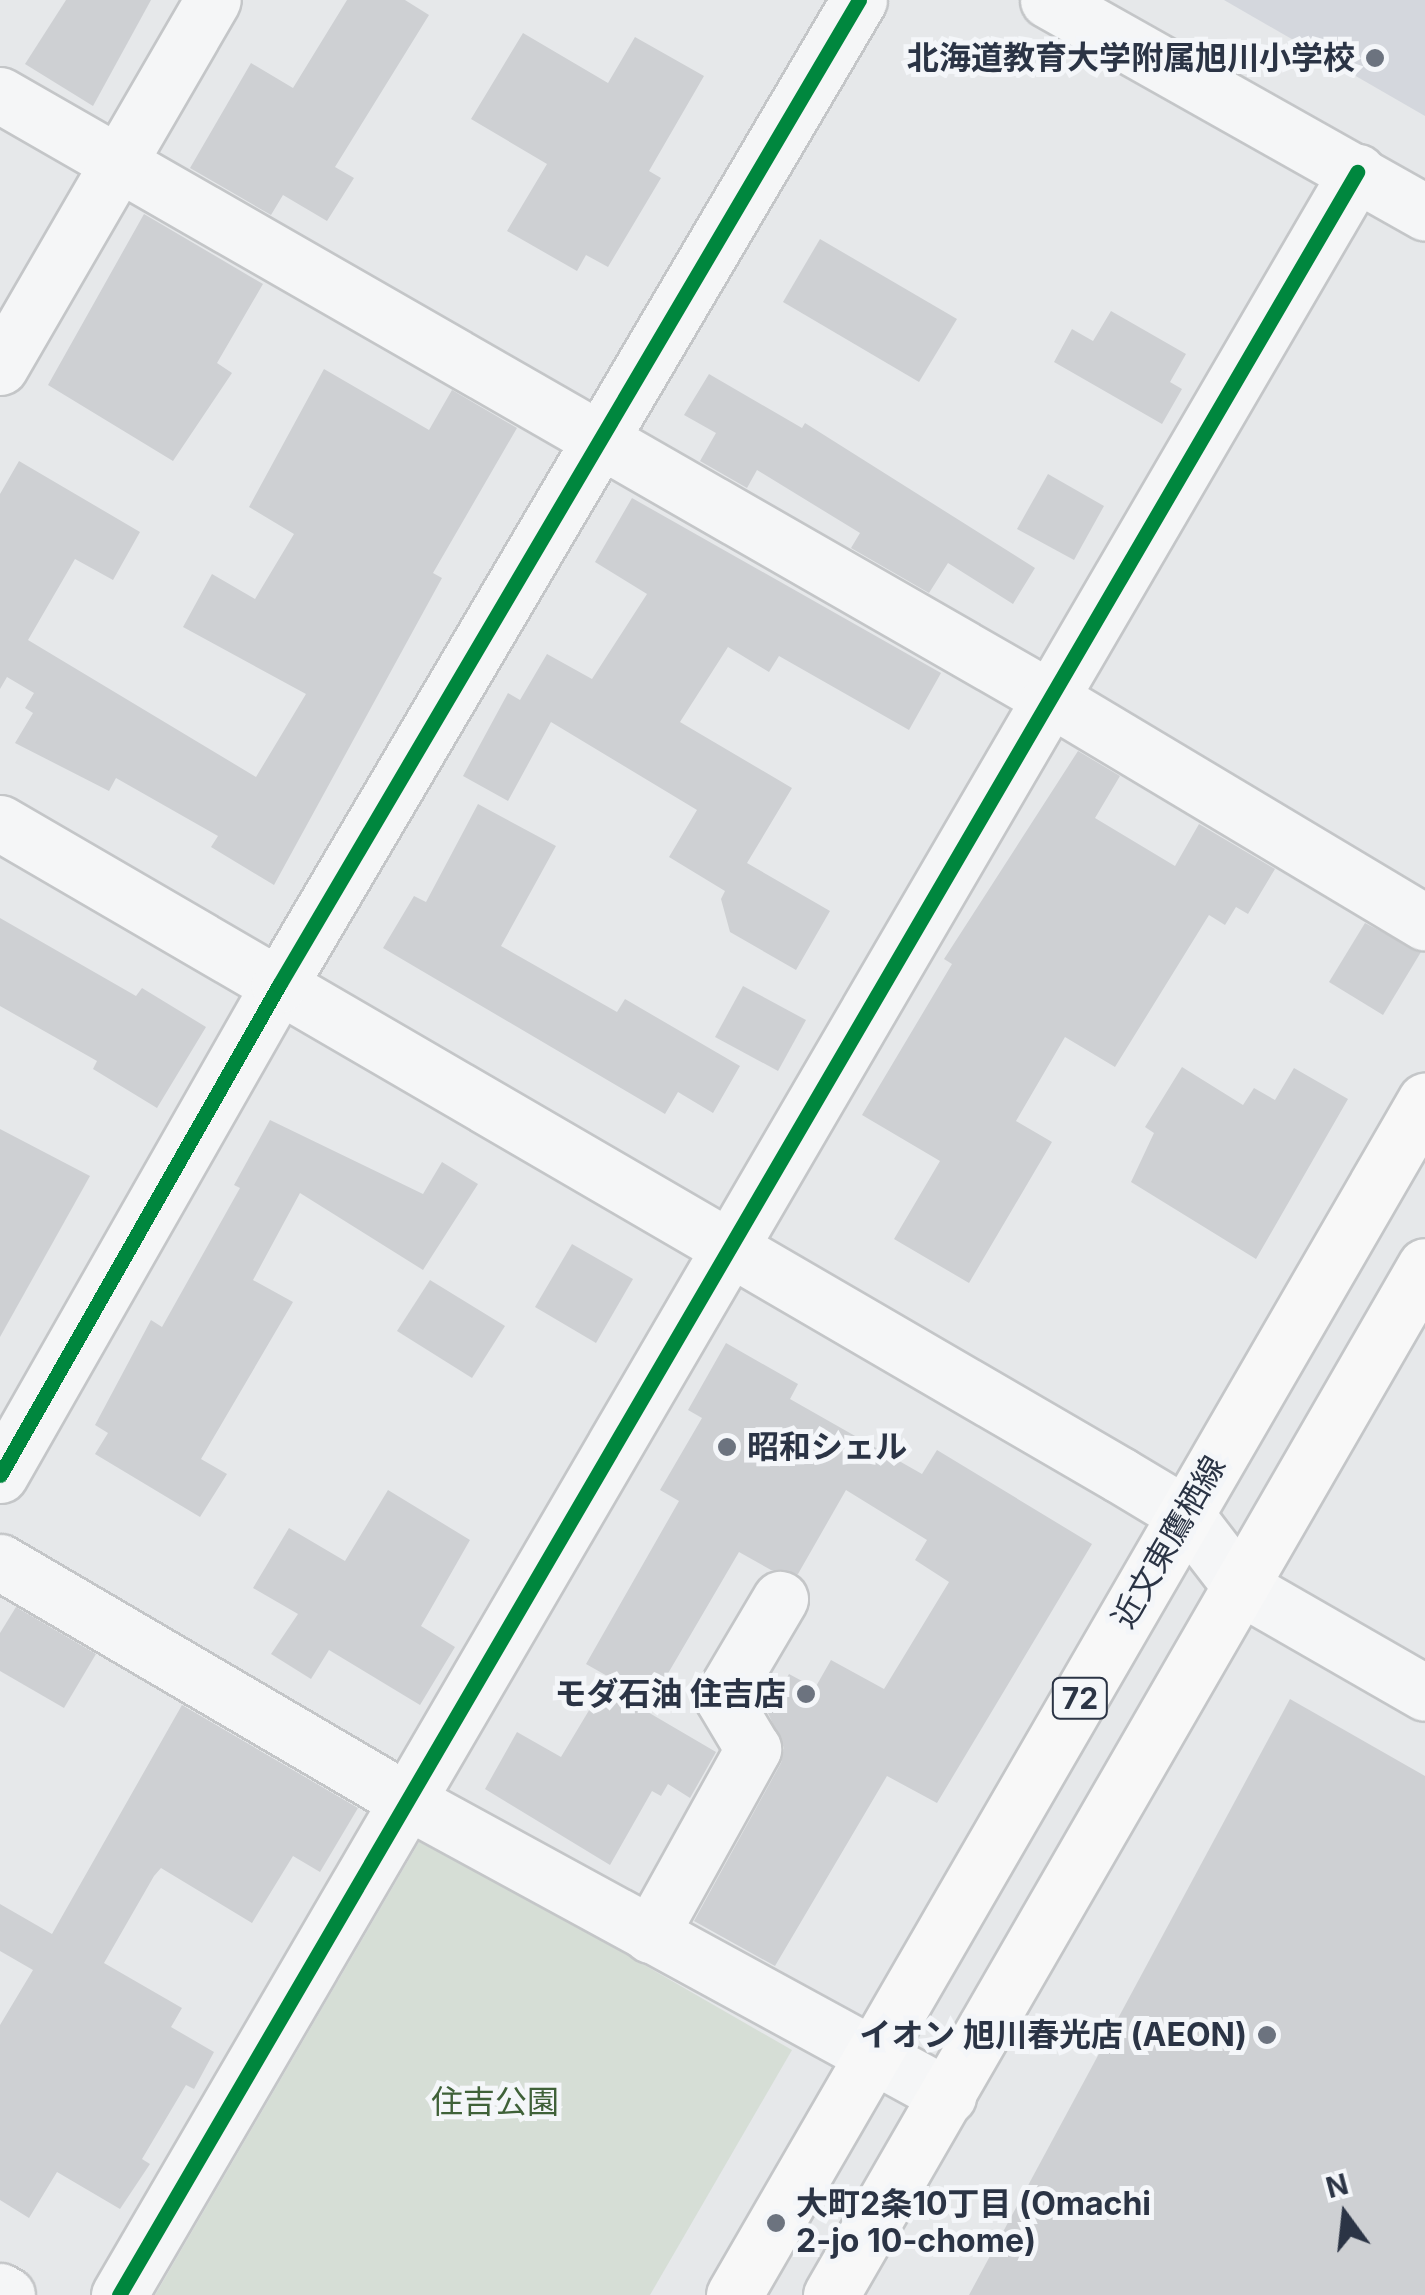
<!DOCTYPE html>
<html>
<head>
<meta charset="utf-8">
<style>
  body { margin:0 }
  #map { position:relative; width:1425px; height:2295px; overflow:hidden; background:#e6e8ea; font-family:Inter,"Noto Sans JP",sans-serif }
  div>[style] { position:absolute }
  [style*='--x'] { left:calc(var(--x)*1px); top:calc(var(--y)*1px); width:calc(var(--w)*1px); rotate:calc(var(--a)*1deg) }
  .built>* { inset:0; background:#d4d7dd }
  .green>* { inset:0; background:#d6ded6 }
  .building>* { inset:0; background:#ced0d3 }
  .roads { filter:drop-shadow(2px 0 #c4c6c8) drop-shadow(-2px 0 #c4c6c8) drop-shadow(0 2px #c4c6c8) drop-shadow(0 -2px #c4c6c8) }
  .minor>* { height:55px; margin:-27.5px; padding:0 27.5px; transform-origin:27.5px; border-radius:27.5px; background:#f5f6f7 }
  .major>* { height:55px; margin:-27.5px; padding:0 27.5px; transform-origin:27.5px; border-radius:27.5px; background:#f8f8f8 }
  .cycleway>* { height:15px; margin:-7.5px; padding:0 7.5px; transform-origin:7.5px; border-radius:7.5px; background:#00873e }
  .dots>* { width:28px; height:28px; translate:-50% -50%; box-sizing:border-box; border:5px solid #f4f6f9; border-radius:50% }
  span { translate:-50% -50%; white-space:nowrap; text-align:center; line-height:1.15; -webkit-text-stroke:10px #f4f6f9; paint-order:stroke }
  .shield-label span { padding:2px 8px; background:#f4f6f9; border:2px solid; border-radius:8px; -webkit-text-stroke-width:0 }
  .shield-label { font-size:30px; color:#2b3445; font-weight:700 }
  .poi-label { font-size:32px; color:#2b3445; font-weight:700 }
  .right { translate:-100% -50%; text-align:right }
  .left { translate:0 -50%; text-align:left }
  .street-label { font-size:32px; color:#2b3445 }
  .park-label { font-size:32px; color:#3f6138 }
  .north { position:absolute; left:1295px; top:2165px; width:100px; height:100px; -webkit-text-stroke:8px #f4f6f9; paint-order:stroke; rotate:345deg; font-size:28px; font-weight:700; line-height:40px; text-align:center; color:#2b3445 }
  .north::after { content:''; display:block; margin:auto; width:35px; height:45px; background:#2b3445; clip-path:polygon(50% 0,100% 100%,50% 72%,0 100%) }
</style>
</head>
<body>
<div id="map">
  <div class="built">
    <div style="clip-path:polygon(1224px 0,1425px 0,1425px 116px)"></div>
  </div>
  <div class="green">
    <div style="clip-path:polygon(422px 1837px,792px 2050px,650px 2295px,155px 2295px)"></div>
  </div>
  <div class="building">
    <div style="clip-path:polygon(66px 0,151px 0,93px 106px,25px 64px)"></div>
    <div style="clip-path:polygon(347px 0,405px 0,429px 15px,335px 167px,354px 178px,327px 221px,283px 195px,271px 215px,190px 168px,251px 63px,293px 88px)"></div>
    <div style="clip-path:polygon(523px 33px,608px 83px,635px 37px,704px 76px,649px 171px,661px 178px,608px 267px,586px 255px,577px 271px,507px 231px,547px 164px,471px 119px)"></div>
    <div style="clip-path:polygon(144px 214px,263px 284px,217px 363px,232px 373px,173px 461px,48px 385px)"></div>
    <div style="clip-path:polygon(820px 239px,957px 319px,919px 382px,783px 302px)"></div>
    <div style="clip-path:polygon(1111px 311px,1186px 354px,1170px 382px,1182px 389px,1162px 424px,1054px 362px,1072px 329px,1093px 341px)"></div>
    <div style="clip-path:polygon(324px 369px,429px 430px,452px 390px,517px 428px,433px 573px,442px 578px,274px 885px,211px 847px,218px 836px,116px 778px,109px 791px,15px 743px,33px 713px,25px 708px,34px 693px,7px 677px,0 689px,0 494px,19px 461px,140px 532px,113px 580px,75px 559px,28px 640px,256px 777px,306px 694px,183px 627px,212px 574px,255px 599px,294px 534px,249px 507px)"></div>
    <div style="clip-path:polygon(709px 374px,802px 428px,805px 423px,1035px 568px,1013px 604px,948px 563px,929px 593px,851px 548px,860px 533px,757px 470px,747px 488px,700px 461px,716px 433px,684px 415px)"></div>
    <div style="clip-path:polygon(1048px 474px,1104px 506px,1074px 560px,1017px 529px)"></div>
    <div style="clip-path:polygon(632px 498px,941px 673px,909px 730px,779px 656px,769px 672px,728px 647px,680px 722px,792px 788px,747px 863px,830px 911px,796px 970px,730px 932px,721px 899px,725px 891px,669px 857px,697px 810px,551px 722px,508px 801px,463px 776px,508px 693px,520px 700px,547px 654px,592px 679px,647px 594px,595px 562px)"></div>
    <div style="clip-path:polygon(1078px 751px,1120px 776px,1095px 818px,1175px 866px,1199px 824px,1275px 869px,1248px 914px,1236px 907px,1225px 925px,1209px 915px,1115px 1067px,1065px 1037px,1016px 1121px,1052px 1142px,969px 1283px,894px 1239px,940px 1161px,862px 1115px,952px 964px,944px 959px)"></div>
    <div style="clip-path:polygon(478px 804px,556px 846px,501px 946px,617px 1012px,625px 999px,740px 1066px,713px 1113px,678px 1092px,665px 1114px,383px 948px,414px 896px,426px 902px)"></div>
    <div style="clip-path:polygon(0 918px,136px 996px,142px 988px,206px 1027px,157px 1108px,93px 1069px,97px 1061px,0 1006px)"></div>
    <div style="clip-path:polygon(1365px 923px,1421px 952px,1383px 1015px,1329px 982px)"></div>
    <div style="clip-path:polygon(743px 986px,806px 1020px,778px 1071px,715px 1037px)"></div>
    <div style="clip-path:polygon(1182px 1067px,1243px 1105px,1254px 1088px,1275px 1100px,1294px 1068px,1348px 1099px,1256px 1259px,1131px 1182px,1154px 1133px,1145px 1127px)"></div>
    <div style="clip-path:polygon(270px 1120px,423px 1194px,442px 1162px,478px 1184px,423px 1270px,300px 1193px,253px 1280px,293px 1302px,201px 1459px,227px 1474px,200px 1517px,95px 1454px,108px 1433px,95px 1425px,151px 1320px,162px 1327px,240px 1188px,234px 1185px)"></div>
    <div style="clip-path:polygon(0 1129px,90px 1176px,0 1337px)"></div>
    <div style="clip-path:polygon(572px 1244px,633px 1279px,596px 1343px,535px 1307px)"></div>
    <div style="clip-path:polygon(430px 1280px,505px 1326px,472px 1378px,397px 1331px)"></div>
    <div style="clip-path:polygon(726px 1343px,798px 1384px,790px 1399px,922px 1474px,937px 1450px,1092px 1544px,937px 1803px,887px 1776px,775px 1966px,694px 1921px,781px 1763px,784px 1748px,768px 1713px,789px 1674px,815px 1688px,831px 1660px,884px 1689px,949px 1582px,915px 1560px,927px 1540px,846px 1490px,798px 1574px,771px 1570px,739px 1552px,646px 1711px,716px 1752px,690px 1798px,668px 1784px,661px 1796px,652px 1791px,610px 1865px,485px 1789px,517px 1732px,561px 1757px,609px 1677px,586px 1664px,679px 1501px,660px 1490px,702px 1418px,688px 1410px)"></div>
    <div style="clip-path:polygon(388px 1490px,470px 1540px,421px 1626px,455px 1647px,420px 1705px,329px 1650px,311px 1679px,271px 1654px,298px 1614px,253px 1588px,289px 1528px,345px 1561px)"></div>
    <div style="clip-path:polygon(16px 1607px,96px 1654px,64px 1708px,0 1671px,0 1633px)"></div>
    <div style="clip-path:polygon(1290px 1699px,1425px 1776px,1425px 2295px,969px 2295px)"></div>
    <div style="clip-path:polygon(182px 1705px,358px 1808px,320px 1872px,293px 1856px,252px 1923px,161px 1868px,154px 1876px,104px 1963px,182px 2008px,171px 2027px,214px 2052px,194px 2089px,186px 2085px,142px 2159px,150px 2164px,120px 2209px,57px 2172px,29px 2218px,0 2200px,0 2025px,33px 1970px,0 1951px,0 1904px,52px 1934px)"></div>
  </div>
  <div class="roads">
    <div class="minor">
      <div style="--x:1048;--y:0;--w:433;--a:29.4"></div>
      <div style="--x:0;--y:95;--w:1211;--a:29.87"></div>
      <div style="--x:1050;--y:698;--w:437;--a:30.9"></div>
      <div style="--x:0;--y:367;--w:424;--a:-59.9"></div>
      <div style="--x:0;--y:823;--w:1296;--a:30.21"></div>
      <div style="--x:1120;--y:1475;--w:76;--a:31"></div>
      <div style="--x:1185;--y:1514;--w:92;--a:52.5"></div>
      <div style="--x:1241;--y:1587;--w:212;--a:29.9"></div>
      <div style="--x:0;--y:1475;--w:564;--a:-60.34"></div>
      <div style="--x:279;--y:985;--w:1143;--a:-59.51"></div>
      <div style="--x:0;--y:1562;--w:476;--a:30.4"></div>
      <div style="--x:411;--y:1803;--w:612;--a:28.62"></div>
      <div style="--x:650;--y:1935;--w:213;--a:-61"></div>
      <div style="--x:753;--y:1749;--w:61;--a:-120.8"></div>
      <div style="--x:722;--y:1697;--w:114;--a:-59.4"></div>
      <div style="--x:0;--y:2291;--w:8;--a:30"></div>
      <div style="--x:119;--y:2295;--w:2458;--a:-59.75"></div>
    </div>
    <div class="major">
      <div style="--x:734;--y:2295;--w:1380;--a:-59.94"></div>
      <div style="--x:831;--y:2295;--w:1188;--a:-60"></div>
    </div>
  </div>
  <div class="cycleway">
    <div style="--x:0;--y:1475;--w:564;--a:-60.34"></div>
    <div style="--x:279;--y:985;--w:1143;--a:-59.51"></div>
    <div style="--x:119;--y:2295;--w:2458;--a:-59.75"></div>
  </div>
  <div class="dots">
    <div style="left:1375px;top:58px;background:#6c737f"></div>
    <div style="left:727px;top:1447px;background:#6c737f"></div>
    <div style="left:806px;top:1694px;background:#6c737f"></div>
    <div style="left:1267px;top:2035px;background:#6c737f"></div>
    <div style="left:776px;top:2223px;background:#6c737f"></div>
  </div>
  <div class="shield-label">
    <span style="left:1080px;top:1698px">72</span>
  </div>
  <div class="poi-label">
    <span class="right" style="left:1355px;top:58px">北海道教育大学附属旭川小学校</span>
    <span class="left" style="left:747px;top:1447px">昭和シェル</span>
    <span class="right" style="left:786px;top:1694px">モダ石油 住吉店</span>
    <span class="right" style="left:1247px;top:2035px">イオン 旭川春光店 (AEON)</span>
    <span class="left" style="left:796px;top:2223px">大町2条10丁目 (Omachi<br>2-jo 10-chome)</span>
  </div>
  <div class="street-label">
    <span style="left:1169px;top:1542px;rotate:-60deg">近文東鷹栖線</span>
  </div>
  <div class="park-label">
    <span style="left:495px;top:2102px">住吉公園</span>
  </div>
  <div class="north">N</div>
</div>
</body>
</html>
